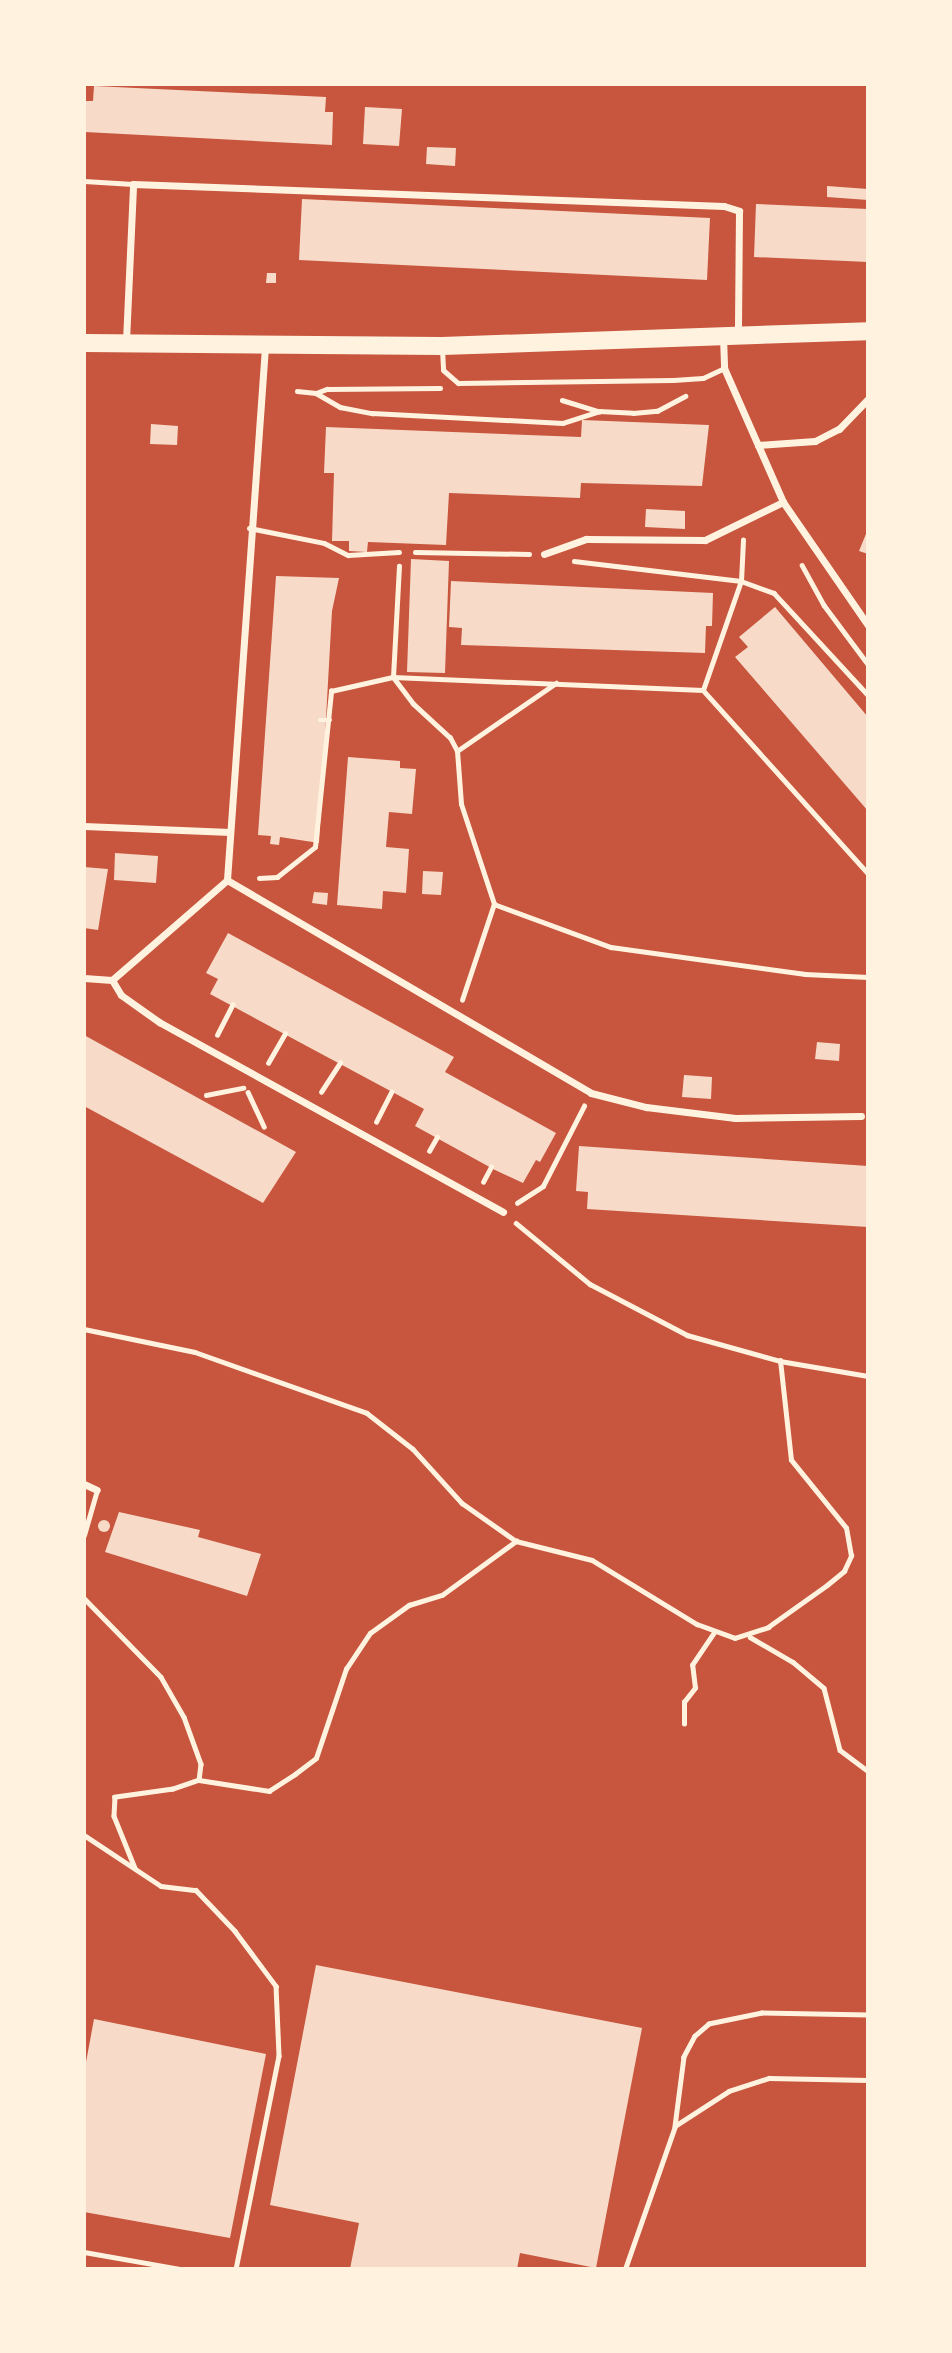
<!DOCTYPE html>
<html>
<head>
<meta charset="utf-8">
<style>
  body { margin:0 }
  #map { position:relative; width:952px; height:2353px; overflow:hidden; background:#c8553d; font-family:"IBM Plex Sans",sans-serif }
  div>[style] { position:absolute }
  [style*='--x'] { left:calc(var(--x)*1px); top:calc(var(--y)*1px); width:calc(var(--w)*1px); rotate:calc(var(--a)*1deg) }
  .building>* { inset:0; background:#f7dbc8 }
  .round { border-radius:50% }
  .path>* { height:4.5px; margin:-2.25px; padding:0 2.25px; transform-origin:2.25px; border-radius:2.25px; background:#fff3e0 }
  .service>* { height:5px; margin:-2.5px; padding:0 2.5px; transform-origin:2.5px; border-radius:2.5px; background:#fff3e0 }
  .minor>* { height:7px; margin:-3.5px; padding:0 3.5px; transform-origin:3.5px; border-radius:3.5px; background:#fff3e0 }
  .primary>* { height:18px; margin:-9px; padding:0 9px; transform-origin:9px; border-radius:9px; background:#fff3e0 }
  span { translate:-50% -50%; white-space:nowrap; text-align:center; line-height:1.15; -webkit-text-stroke:6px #fff3e0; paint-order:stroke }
  .frame { position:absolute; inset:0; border:86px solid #fff3e0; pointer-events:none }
</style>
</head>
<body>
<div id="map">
  <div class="building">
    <div style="clip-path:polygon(94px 86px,326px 97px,325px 112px,333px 112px,332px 145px,85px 132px,86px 101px,93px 101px)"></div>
    <div style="clip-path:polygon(365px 107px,402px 109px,399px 146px,363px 144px)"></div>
    <div style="clip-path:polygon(427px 147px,456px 148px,455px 166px,426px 164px)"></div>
    <div style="clip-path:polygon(827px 186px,868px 189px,868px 200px,827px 197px)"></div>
    <div style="clip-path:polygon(302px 199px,710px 218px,707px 280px,299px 260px)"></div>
    <div style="clip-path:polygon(756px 204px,868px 209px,868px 262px,754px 257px)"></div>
    <div style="clip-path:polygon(267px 273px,276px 273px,276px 283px,266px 283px)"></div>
    <div style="clip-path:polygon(582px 420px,709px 425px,702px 486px,581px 483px,580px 498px,449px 493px,446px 545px,368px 542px,367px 552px,349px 551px,349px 541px,332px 541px,334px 473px,324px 473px,326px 427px,581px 437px)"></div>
    <div style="clip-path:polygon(151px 424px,178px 426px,177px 445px,150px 444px)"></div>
    <div style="clip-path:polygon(646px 509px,685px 511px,685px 529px,645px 527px)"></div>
    <div style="clip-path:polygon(868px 529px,868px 554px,859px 551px)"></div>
    <div style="clip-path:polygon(411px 559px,449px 561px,445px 673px,407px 672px)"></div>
    <div style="clip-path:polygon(276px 576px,339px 578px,332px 611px,319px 843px,280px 837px,279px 845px,270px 844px,271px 836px,258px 835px)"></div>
    <div style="clip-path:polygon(451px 581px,713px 593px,712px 626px,706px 626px,705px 653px,461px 645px,462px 628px,449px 627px)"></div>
    <div style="clip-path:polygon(775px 607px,868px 717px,868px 811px,735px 657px,748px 647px,739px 637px)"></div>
    <div style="clip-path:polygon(348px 757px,400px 761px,400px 768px,416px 769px,412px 814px,389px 812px,386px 847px,409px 849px,406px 893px,383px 891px,382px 909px,337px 905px)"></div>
    <div style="clip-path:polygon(115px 853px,158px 856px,156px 883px,114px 880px)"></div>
    <div style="clip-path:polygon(84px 867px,108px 869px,98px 930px,84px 928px)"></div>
    <div style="clip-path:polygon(423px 871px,443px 872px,441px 895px,422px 894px)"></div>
    <div style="clip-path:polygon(314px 892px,328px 893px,327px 905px,312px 903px)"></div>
    <div style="clip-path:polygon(228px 933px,454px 1057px,445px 1072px,556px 1133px,540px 1162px,536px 1160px,523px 1183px,495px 1170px,415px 1126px,424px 1109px,210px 994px,218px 979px,206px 973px)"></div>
    <div style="clip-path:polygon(84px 1035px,296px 1152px,263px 1203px,84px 1106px)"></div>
    <div style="clip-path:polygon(817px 1042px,840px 1044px,839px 1061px,815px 1059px)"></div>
    <div style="clip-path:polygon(684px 1075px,712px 1077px,711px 1099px,682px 1097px)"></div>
    <div style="clip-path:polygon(579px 1146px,868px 1166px,868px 1227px,587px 1209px,588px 1192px,576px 1191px)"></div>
    <div style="clip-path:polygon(119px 1512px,200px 1530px,198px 1537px,261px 1554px,247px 1596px,105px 1552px)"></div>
    <div class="round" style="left:98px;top:1520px;width:12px;height:12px"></div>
    <div style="clip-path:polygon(316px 1965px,642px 2028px,596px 2268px,520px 2253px,517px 2269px,350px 2269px,359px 2223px,270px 2205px)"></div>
    <div style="clip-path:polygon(94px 2019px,266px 2054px,230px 2238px,84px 2212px,84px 2073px)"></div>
  </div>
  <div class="path">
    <div style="--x:297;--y:391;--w:19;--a:6"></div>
    <div style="--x:316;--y:393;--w:28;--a:30"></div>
    <div style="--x:340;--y:407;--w:33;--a:11"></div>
    <div style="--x:372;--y:413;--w:191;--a:3"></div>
    <div style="--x:563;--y:423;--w:38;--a:-18"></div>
    <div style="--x:316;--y:393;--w:12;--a:-20"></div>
    <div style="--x:327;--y:389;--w:113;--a:-0.5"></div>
    <div style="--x:562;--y:400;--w:39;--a:17"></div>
    <div style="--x:599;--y:411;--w:34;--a:3"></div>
    <div style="--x:633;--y:413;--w:24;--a:-5"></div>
    <div style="--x:657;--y:411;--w:32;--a:-28"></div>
    <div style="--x:415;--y:552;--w:114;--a:1"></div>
    <div style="--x:574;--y:561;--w:168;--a:6.8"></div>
    <div style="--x:741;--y:581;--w:35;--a:20"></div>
    <div style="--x:774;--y:593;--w:139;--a:47.3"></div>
    <div style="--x:802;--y:565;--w:46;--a:61.2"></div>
    <div style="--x:824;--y:605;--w:74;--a:53.3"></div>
    <div style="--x:703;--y:690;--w:115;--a:-70.8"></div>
    <div style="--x:741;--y:581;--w:41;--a:-87.2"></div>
    <div style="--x:320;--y:720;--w:10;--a:0"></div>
    <div style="--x:457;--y:751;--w:120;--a:-34.5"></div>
    <div style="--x:259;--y:878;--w:18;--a:-3"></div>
    <div style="--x:277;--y:877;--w:48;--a:-38.3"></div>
    <div style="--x:315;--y:847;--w:157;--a:-84.1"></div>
    <div style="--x:331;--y:691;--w:64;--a:-12.7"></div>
    <div style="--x:393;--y:677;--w:111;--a:-86.9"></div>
    <div style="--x:494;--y:904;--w:125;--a:20.2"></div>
    <div style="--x:611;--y:947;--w:196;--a:7.9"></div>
    <div style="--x:805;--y:974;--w:63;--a:2.7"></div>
    <div style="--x:462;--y:1000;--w:101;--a:-71.6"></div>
    <div style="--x:494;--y:904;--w:105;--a:-108.3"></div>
    <div style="--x:461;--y:804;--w:53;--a:-94.3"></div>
    <div style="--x:457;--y:751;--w:15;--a:-118"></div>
    <div style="--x:450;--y:738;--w:50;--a:-137.4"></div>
    <div style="--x:413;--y:704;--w:34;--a:-127"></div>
    <div style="--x:393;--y:677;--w:310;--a:2.4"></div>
    <div style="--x:703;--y:690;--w:246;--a:48"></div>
    <div style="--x:217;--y:1035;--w:34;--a:-63"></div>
    <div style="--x:268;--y:1063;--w:34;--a:-60"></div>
    <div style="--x:248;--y:1092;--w:38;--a:65"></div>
    <div style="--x:321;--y:1092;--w:35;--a:-57"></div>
    <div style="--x:206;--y:1095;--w:38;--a:-11"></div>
    <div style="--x:376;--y:1122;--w:34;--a:-63"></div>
    <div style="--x:429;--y:1151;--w:16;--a:-60"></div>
    <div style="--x:483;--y:1182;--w:17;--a:-62"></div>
    <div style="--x:517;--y:1203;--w:31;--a:-33"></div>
    <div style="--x:543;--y:1186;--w:90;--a:-62.9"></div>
    <div style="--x:516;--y:1223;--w:96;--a:39.5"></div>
    <div style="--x:590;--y:1284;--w:110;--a:27.7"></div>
    <div style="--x:687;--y:1335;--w:97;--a:15.6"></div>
    <div style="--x:780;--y:1361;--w:89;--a:9.7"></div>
    <div style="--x:84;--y:1329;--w:113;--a:11.7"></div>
    <div style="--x:195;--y:1352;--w:182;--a:19.5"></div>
    <div style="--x:367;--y:1413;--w:58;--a:38"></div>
    <div style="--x:413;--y:1449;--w:73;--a:47.8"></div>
    <div style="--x:462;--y:1503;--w:66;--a:35.1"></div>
    <div style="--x:516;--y:1541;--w:78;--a:14"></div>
    <div style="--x:592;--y:1560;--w:123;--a:31.4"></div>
    <div style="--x:697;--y:1624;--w:40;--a:20.2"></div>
    <div style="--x:735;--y:1638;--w:35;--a:-18"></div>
    <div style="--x:768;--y:1627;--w:72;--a:-35.4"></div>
    <div style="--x:827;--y:1585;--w:22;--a:-39"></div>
    <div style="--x:844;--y:1571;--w:17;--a:-65"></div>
    <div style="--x:851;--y:1556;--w:28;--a:-100"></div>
    <div style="--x:846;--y:1528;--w:87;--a:-129"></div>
    <div style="--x:791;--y:1460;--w:100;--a:-96.3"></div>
    <div style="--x:84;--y:1598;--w:110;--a:45.7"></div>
    <div style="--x:161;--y:1677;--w:46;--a:60.1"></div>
    <div style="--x:184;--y:1717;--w:50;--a:70.1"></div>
    <div style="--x:201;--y:1764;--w:16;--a:97"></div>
    <div style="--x:199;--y:1780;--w:28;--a:161"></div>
    <div style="--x:173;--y:1789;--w:59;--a:172.1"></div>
    <div style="--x:115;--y:1797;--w:19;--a:93"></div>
    <div style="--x:114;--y:1816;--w:56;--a:68"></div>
    <div style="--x:750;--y:1637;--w:50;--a:30.2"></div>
    <div style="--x:793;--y:1662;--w:40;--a:40"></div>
    <div style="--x:824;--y:1688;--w:64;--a:75.5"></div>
    <div style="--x:840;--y:1750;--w:35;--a:37"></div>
    <div style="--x:684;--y:1724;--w:22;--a:-90"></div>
    <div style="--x:684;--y:1702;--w:18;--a:-52"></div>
    <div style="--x:695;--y:1688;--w:23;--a:-97"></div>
    <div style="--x:692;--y:1665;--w:40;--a:-56"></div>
    <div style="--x:199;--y:1780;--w:71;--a:8.9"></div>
    <div style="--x:269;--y:1791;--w:31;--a:-33"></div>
    <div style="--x:295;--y:1774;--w:26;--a:-37"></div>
    <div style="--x:316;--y:1758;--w:94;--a:-71.4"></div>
    <div style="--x:346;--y:1669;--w:43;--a:-56.3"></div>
    <div style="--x:370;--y:1633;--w:48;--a:-35.7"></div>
    <div style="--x:409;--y:1605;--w:34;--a:-17"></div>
    <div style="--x:442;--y:1595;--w:92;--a:-36.1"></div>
    <div style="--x:84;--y:1835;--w:92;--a:33.5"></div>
    <div style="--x:161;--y:1886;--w:35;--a:7"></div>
    <div style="--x:196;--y:1890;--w:57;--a:46.4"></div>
    <div style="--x:235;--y:1931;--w:69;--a:53.3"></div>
    <div style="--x:276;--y:1986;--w:70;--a:87.5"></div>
    <div style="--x:279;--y:2056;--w:217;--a:101.4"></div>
    <div style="--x:868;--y:2015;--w:106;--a:-178.9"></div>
    <div style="--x:762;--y:2013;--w:54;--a:168.3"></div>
    <div style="--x:709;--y:2024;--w:18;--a:139"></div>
    <div style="--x:695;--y:2036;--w:24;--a:118"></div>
    <div style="--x:684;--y:2057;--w:70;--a:97.4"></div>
    <div style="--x:675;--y:2126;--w:64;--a:-32.9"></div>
    <div style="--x:729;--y:2091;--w:42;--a:-18"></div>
    <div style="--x:769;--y:2078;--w:99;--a:1.2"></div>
    <div style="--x:625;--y:2269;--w:151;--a:-70.7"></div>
  </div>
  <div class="service">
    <div style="--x:84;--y:181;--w:49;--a:3.5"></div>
    <div style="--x:442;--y:349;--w:21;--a:87"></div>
    <div style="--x:443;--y:370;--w:20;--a:41"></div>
    <div style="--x:458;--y:383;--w:215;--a:-0.8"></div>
    <div style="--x:673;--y:380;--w:30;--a:-4"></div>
    <div style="--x:703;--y:378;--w:23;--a:-25"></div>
    <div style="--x:249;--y:528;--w:76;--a:11.3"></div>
    <div style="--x:324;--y:543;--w:27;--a:27"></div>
    <div style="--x:348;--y:555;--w:51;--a:-3.4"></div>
    <div style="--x:84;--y:1535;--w:47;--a:-73.9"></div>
    <div style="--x:84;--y:2252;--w:97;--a:10"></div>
  </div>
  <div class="minor">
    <div style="--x:723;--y:336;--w:32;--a:88"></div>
    <div style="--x:724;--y:368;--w:146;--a:66.2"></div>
    <div style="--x:783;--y:502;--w:150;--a:55.4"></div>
    <div style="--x:126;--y:341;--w:157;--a:-87.4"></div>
    <div style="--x:133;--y:184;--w:591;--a:2.13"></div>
    <div style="--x:724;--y:206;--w:16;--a:18"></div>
    <div style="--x:739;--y:211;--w:123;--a:90.5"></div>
    <div style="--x:265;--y:347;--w:534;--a:94.08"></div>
    <div style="--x:227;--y:880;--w:422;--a:30.3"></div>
    <div style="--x:591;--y:1093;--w:57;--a:14.3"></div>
    <div style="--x:646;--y:1107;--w:90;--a:7"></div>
    <div style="--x:735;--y:1118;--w:126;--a:-0.9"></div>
    <div style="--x:758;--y:445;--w:57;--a:-4"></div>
    <div style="--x:815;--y:441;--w:27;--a:-27"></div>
    <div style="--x:839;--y:429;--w:42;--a:-46"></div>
    <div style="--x:544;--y:554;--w:45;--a:-19.7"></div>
    <div style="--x:586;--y:539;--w:119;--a:0.5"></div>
    <div style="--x:705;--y:540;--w:87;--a:-26"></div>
    <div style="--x:84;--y:826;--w:146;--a:2.4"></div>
    <div style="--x:84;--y:978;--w:28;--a:4"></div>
    <div style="--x:112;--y:980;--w:152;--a:-41"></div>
    <div style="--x:112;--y:980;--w:17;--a:59"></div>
    <div style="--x:121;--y:995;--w:47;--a:35.4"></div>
    <div style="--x:159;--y:1022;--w:393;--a:28.9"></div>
    <div style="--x:84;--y:1484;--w:14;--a:25"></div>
  </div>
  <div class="primary">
    <div style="--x:84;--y:343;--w:358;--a:0.5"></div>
    <div style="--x:442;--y:346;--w:426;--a:-2"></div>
  </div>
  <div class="frame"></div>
</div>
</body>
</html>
